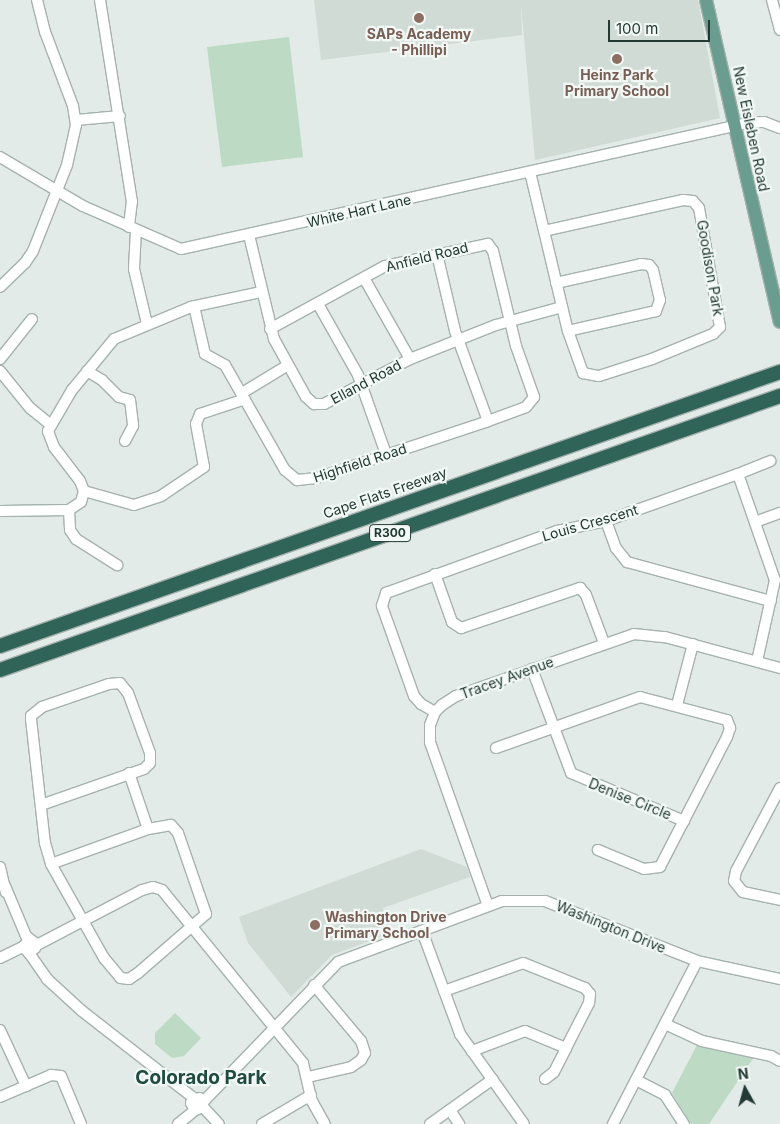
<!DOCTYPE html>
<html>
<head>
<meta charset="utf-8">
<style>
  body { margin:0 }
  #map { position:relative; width:780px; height:1124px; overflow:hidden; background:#e2ebe7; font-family:Inter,sans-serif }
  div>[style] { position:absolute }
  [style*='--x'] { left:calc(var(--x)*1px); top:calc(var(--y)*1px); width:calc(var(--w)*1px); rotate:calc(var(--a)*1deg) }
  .built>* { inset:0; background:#d0dbd5 }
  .green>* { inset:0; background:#bcdac4 }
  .roads { filter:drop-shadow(1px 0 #a5b2ae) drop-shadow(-1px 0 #a5b2ae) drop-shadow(0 1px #a5b2ae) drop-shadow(0 -1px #a5b2ae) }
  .minor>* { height:10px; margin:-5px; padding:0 5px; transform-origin:5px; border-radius:5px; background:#fff }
  .major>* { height:12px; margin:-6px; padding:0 6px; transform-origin:6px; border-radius:6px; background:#6a9d8f }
  .highway>* { height:14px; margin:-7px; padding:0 7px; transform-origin:7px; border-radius:7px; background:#316459 }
  .dots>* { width:14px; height:14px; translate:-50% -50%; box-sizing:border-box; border:2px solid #f2f8f5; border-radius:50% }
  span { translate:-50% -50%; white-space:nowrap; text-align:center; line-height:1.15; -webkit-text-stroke:4.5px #f2f8f5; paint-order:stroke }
  .shield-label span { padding:1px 4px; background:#f2f8f5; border:1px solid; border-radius:4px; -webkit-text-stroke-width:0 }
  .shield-label { font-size:12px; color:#233a34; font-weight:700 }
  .education-label { font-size:14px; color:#785e54; font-weight:700 }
  .left { translate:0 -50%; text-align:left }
  .street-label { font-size:14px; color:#233a34 }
  .district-label { font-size:19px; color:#214b40; font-weight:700 }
  .north { position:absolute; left:720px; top:1064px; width:50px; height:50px; -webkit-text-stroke:4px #f2f8f5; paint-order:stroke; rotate:353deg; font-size:14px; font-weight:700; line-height:20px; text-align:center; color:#233a34 }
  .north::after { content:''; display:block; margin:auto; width:18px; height:22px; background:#233a34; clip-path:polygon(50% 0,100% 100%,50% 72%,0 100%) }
  .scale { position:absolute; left:608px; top:20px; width:102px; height:22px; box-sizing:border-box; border:2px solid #233a34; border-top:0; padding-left:6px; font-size:15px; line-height:18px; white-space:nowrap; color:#233a34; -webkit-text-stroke:4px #f2f8f5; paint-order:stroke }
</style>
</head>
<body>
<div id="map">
  <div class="built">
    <div style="clip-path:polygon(314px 0,698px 0,720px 118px,535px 160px,521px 4px,522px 35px,321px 60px)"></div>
    <div style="clip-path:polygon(421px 849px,467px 867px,470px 877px,383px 908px,391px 933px,332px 955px,291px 997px,248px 943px,239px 917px)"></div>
  </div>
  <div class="green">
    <div style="clip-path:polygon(289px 37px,303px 157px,222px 167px,207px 47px)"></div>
    <div style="clip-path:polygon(175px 1013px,201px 1038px,184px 1056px,172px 1058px,155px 1044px,155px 1033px)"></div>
    <div style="clip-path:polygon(697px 1045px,754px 1057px,709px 1124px,691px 1124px,672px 1093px)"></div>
  </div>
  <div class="roads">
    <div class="minor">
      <div style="--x:100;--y:0;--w:204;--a:81"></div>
      <div style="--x:132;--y:201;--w:26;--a:97"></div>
      <div style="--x:772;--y:0;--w:31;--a:75"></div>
      <div style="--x:76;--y:120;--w:44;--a:-5.2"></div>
      <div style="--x:0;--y:157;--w:96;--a:30.6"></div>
      <div style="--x:83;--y:206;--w:107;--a:23.7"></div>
      <div style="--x:181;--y:249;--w:581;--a:-12.53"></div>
      <div style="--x:748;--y:123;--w:16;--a:-4"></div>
      <div style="--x:764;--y:122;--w:17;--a:21"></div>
      <div style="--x:530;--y:172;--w:163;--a:76.6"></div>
      <div style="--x:568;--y:331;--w:45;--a:70.3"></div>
      <div style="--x:583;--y:373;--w:16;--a:11"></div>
      <div style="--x:599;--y:376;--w:56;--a:-17.8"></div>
      <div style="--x:652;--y:359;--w:66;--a:-22.3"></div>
      <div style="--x:713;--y:334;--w:10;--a:-45"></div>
      <div style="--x:720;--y:327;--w:121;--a:-100"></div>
      <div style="--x:699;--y:208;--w:9;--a:-131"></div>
      <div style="--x:693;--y:201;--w:10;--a:-174"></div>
      <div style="--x:683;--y:200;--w:142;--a:167.4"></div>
      <div style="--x:136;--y:230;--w:39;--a:93"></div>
      <div style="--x:134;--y:269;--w:57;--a:76.7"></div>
      <div style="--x:249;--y:235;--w:107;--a:76.5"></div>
      <div style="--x:274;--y:339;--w:66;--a:61.1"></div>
      <div style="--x:306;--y:397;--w:11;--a:41"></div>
      <div style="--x:314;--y:404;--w:10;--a:0"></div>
      <div style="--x:324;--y:404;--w:97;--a:-27.6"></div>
      <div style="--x:410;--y:359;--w:92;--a:-21.6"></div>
      <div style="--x:496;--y:325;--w:68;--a:-15.3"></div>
      <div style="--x:437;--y:254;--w:79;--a:76.8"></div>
      <div style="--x:455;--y:331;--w:96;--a:69.9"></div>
      <div style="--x:364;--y:278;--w:93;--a:60.4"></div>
      <div style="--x:556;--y:283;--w:87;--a:-12.6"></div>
      <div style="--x:641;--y:264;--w:8;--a:7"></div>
      <div style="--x:649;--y:265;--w:6;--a:51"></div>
      <div style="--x:653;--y:270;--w:31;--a:77"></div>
      <div style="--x:660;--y:300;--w:12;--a:110"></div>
      <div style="--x:656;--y:311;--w:90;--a:167.2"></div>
      <div style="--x:0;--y:287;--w:35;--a:-44"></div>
      <div style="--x:25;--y:263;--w:14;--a:-56"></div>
      <div style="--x:33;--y:251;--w:92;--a:-68.4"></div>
      <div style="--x:67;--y:165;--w:41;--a:-77.3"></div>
      <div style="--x:76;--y:125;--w:19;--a:-99"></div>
      <div style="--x:73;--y:106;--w:79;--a:-110.7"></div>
      <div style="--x:45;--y:32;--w:33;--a:-104"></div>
      <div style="--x:318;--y:304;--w:81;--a:60.6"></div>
      <div style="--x:358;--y:375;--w:84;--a:70.5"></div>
      <div style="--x:194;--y:306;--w:49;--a:77.1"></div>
      <div style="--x:205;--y:354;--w:23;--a:29"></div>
      <div style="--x:225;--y:365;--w:121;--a:60.3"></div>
      <div style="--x:285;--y:470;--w:16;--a:40"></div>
      <div style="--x:297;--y:480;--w:20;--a:-6"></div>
      <div style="--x:317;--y:478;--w:180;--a:-18.4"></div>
      <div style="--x:488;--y:421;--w:40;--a:-20.2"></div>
      <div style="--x:526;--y:407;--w:13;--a:-51"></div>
      <div style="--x:534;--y:397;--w:54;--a:-109.4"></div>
      <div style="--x:516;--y:346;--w:98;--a:-103.6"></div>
      <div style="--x:493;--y:251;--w:9;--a:-126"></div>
      <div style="--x:488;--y:244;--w:105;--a:167.9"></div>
      <div style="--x:385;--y:266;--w:131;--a:151.3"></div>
      <div style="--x:0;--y:359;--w:51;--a:-51.3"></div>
      <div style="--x:0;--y:371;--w:48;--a:51"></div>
      <div style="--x:30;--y:408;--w:26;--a:39"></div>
      <div style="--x:87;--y:371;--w:17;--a:31"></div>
      <div style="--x:102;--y:380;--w:24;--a:45"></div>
      <div style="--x:119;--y:397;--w:11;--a:15"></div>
      <div style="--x:130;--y:400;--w:26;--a:83"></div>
      <div style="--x:133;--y:426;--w:17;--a:118"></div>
      <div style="--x:242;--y:393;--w:54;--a:-31.3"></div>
      <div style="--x:738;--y:474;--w:35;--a:-22"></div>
      <div style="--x:84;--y:491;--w:52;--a:15.6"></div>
      <div style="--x:134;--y:505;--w:28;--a:-18"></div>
      <div style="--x:161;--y:496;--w:52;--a:-34"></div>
      <div style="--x:204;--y:467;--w:44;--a:-100.5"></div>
      <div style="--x:196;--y:424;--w:11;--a:-68"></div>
      <div style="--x:200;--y:414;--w:47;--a:-18.4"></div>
      <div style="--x:69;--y:510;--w:20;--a:87"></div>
      <div style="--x:70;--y:530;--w:11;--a:56"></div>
      <div style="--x:76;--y:539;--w:49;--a:32.4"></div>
      <div style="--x:0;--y:511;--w:69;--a:-0.8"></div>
      <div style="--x:69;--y:510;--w:14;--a:-34"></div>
      <div style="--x:81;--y:502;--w:11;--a:-75"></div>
      <div style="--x:84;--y:491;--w:11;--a:-112"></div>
      <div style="--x:80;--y:481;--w:43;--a:-127.4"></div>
      <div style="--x:54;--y:447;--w:17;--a:-111"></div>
      <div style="--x:48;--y:431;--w:48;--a:-59.7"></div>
      <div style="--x:72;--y:390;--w:66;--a:-50.5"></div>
      <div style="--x:114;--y:339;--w:83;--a:-22.6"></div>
      <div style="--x:191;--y:307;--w:72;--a:-12.1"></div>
      <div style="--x:606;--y:521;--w:29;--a:70"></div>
      <div style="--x:616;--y:548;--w:18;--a:52"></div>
      <div style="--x:627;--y:562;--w:149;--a:15.2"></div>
      <div style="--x:755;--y:522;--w:27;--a:-20"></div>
      <div style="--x:435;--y:574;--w:51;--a:70.5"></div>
      <div style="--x:452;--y:622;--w:11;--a:34"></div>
      <div style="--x:461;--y:628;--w:126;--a:-18.6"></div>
      <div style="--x:580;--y:588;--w:9;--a:49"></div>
      <div style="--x:586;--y:595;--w:51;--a:69.4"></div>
      <div style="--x:532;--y:669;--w:111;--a:69.4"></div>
      <div style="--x:571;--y:773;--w:123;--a:23"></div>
      <div style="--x:677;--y:705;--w:63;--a:-75.3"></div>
      <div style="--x:435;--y:712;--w:16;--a:-150"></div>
      <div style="--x:421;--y:704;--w:11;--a:-131"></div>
      <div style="--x:414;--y:696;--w:96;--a:-109.6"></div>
      <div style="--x:382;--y:606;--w:14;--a:-73"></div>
      <div style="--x:386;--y:593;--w:182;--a:-19.9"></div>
      <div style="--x:557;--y:531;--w:50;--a:-11.5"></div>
      <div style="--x:606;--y:521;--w:140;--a:-19.6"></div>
      <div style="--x:738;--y:474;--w:112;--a:70.8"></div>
      <div style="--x:775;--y:580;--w:83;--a:102.5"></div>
      <div style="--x:496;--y:748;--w:153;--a:-19.5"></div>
      <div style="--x:640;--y:697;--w:90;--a:14.8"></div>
      <div style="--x:727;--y:720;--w:9;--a:69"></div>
      <div style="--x:730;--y:728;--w:9;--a:108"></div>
      <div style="--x:727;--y:737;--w:146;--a:117.3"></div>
      <div style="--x:660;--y:867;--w:16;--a:173"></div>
      <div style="--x:644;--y:869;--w:50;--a:-157.6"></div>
      <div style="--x:129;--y:773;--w:59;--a:71.3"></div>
      <div style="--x:780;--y:788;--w:94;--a:117.9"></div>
      <div style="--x:736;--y:871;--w:10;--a:101"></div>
      <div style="--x:734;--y:881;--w:14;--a:51"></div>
      <div style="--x:743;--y:892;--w:38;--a:12"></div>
      <div style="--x:41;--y:805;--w:109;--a:-19.3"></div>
      <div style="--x:144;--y:769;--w:8;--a:-45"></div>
      <div style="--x:150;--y:763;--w:10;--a:-90"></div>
      <div style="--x:150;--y:753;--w:64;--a:-110.1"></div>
      <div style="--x:128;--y:693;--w:13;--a:-129"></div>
      <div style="--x:120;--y:683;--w:11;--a:175"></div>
      <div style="--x:109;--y:684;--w:71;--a:161.1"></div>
      <div style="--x:42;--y:707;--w:14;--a:141"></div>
      <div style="--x:31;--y:716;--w:3;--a:90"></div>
      <div style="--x:31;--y:719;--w:125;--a:83.6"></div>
      <div style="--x:45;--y:843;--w:22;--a:74"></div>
      <div style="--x:51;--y:864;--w:108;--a:60.6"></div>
      <div style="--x:104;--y:958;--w:26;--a:50"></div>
      <div style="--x:121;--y:978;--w:8;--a:7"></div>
      <div style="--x:129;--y:979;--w:11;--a:-34"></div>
      <div style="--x:138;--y:973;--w:90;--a:-40.9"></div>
      <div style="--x:206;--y:914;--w:86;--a:-109.1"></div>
      <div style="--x:178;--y:833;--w:11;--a:-131"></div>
      <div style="--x:171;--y:825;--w:23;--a:170"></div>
      <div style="--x:148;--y:829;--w:103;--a:160.2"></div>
      <div style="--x:0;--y:867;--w:26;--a:77"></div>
      <div style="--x:5;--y:886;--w:54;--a:67.2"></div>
      <div style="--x:26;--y:936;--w:11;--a:38"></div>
      <div style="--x:35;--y:943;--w:5;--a:90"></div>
      <div style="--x:35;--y:948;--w:8;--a:140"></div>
      <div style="--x:29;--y:953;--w:8;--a:-135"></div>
      <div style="--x:23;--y:947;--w:9;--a:-49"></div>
      <div style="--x:488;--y:906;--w:174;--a:-109.5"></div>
      <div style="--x:430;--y:742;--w:17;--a:-90"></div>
      <div style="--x:430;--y:725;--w:14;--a:-69"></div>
      <div style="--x:435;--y:712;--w:10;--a:-45"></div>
      <div style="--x:442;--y:705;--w:17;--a:-33"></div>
      <div style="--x:456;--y:696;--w:188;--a:-19.2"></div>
      <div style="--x:634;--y:634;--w:31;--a:6"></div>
      <div style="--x:665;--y:637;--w:119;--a:15.1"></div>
      <div style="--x:422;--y:931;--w:110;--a:69.7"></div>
      <div style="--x:460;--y:1034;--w:110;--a:54.6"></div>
      <div style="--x:35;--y:946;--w:121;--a:-27.6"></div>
      <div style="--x:142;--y:890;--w:11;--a:-15"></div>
      <div style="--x:153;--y:887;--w:9;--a:18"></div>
      <div style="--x:162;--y:890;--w:223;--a:50.8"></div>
      <div style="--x:303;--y:1063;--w:39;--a:77"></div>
      <div style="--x:312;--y:1101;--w:26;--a:61"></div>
      <div style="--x:29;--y:953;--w:32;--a:55"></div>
      <div style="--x:47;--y:979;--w:47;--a:42.4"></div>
      <div style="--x:82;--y:1011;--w:143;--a:37.9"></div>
      <div style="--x:0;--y:958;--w:25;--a:-26"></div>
      <div style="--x:444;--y:991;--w:84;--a:-19.5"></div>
      <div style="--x:523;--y:963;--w:67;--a:22"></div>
      <div style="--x:585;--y:988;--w:8;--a:50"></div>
      <div style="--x:590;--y:994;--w:9;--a:96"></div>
      <div style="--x:589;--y:1003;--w:51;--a:117.1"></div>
      <div style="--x:566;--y:1048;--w:44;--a:-157.5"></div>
      <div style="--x:525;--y:1031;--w:57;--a:159.3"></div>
      <div style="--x:665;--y:1024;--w:41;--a:24.7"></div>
      <div style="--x:702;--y:1041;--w:71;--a:12.3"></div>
      <div style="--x:771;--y:1056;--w:10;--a:29"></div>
      <div style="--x:0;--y:1030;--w:62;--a:65.1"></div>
      <div style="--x:308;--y:1077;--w:44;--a:-13.1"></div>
      <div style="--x:351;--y:1067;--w:12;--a:-35"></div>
      <div style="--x:361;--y:1060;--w:8;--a:-60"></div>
      <div style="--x:365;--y:1053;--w:13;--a:-108"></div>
      <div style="--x:361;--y:1041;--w:73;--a:-130"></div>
      <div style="--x:545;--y:1079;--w:11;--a:-38"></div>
      <div style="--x:554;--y:1072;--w:27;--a:-63"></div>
      <div style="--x:636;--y:1080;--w:33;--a:27"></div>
      <div style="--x:665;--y:1095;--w:35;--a:57"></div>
      <div style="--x:0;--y:1097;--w:56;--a:-23.3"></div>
      <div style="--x:51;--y:1075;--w:10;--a:6"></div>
      <div style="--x:61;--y:1076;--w:52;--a:67.4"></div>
      <div style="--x:199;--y:1099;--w:9;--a:63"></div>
      <div style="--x:203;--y:1107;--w:9;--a:159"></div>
      <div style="--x:195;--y:1110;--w:8;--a:-120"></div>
      <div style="--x:191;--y:1103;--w:6;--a:-45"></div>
      <div style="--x:195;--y:1099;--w:5;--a:-11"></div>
      <div style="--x:203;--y:1102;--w:194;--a:-46"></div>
      <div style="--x:338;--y:962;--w:175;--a:-20.4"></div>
      <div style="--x:502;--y:901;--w:43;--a:0"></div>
      <div style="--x:545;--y:901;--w:163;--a:21.5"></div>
      <div style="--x:697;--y:961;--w:85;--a:12.2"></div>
      <div style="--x:203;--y:1107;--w:23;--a:47"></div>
      <div style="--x:450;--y:1110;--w:17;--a:57"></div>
      <div style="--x:178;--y:1124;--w:22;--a:-39"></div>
      <div style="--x:262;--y:1124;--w:57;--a:-30.6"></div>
      <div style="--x:430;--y:1124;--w:77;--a:-35.5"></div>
      <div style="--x:613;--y:1124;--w:183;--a:-62.7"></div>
    </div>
    <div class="major">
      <div style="--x:706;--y:0;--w:330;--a:77.1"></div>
    </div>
    <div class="highway">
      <div style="--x:0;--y:646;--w:827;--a:-19.36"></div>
      <div style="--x:0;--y:670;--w:827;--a:-19.36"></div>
    </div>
  </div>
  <div class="dots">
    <div style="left:419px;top:18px;background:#8d6e63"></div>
    <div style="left:617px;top:59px;background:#8d6e63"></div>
    <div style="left:315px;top:925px;background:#8d6e63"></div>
  </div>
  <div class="shield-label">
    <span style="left:390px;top:533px">R300</span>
  </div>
  <div class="education-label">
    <span style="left:419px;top:42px">SAPs Academy<br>- Phillipi</span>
    <span style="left:617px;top:83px">Heinz Park<br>Primary School</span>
    <span class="left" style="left:325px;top:925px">Washington Drive<br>Primary School</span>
  </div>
  <div class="street-label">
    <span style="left:751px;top:129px;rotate:78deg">New Eisleben Road</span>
    <span style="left:359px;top:211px;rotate:-13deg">White Hart Lane</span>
    <span style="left:427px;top:257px;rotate:-14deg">Anfield Road</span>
    <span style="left:710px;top:268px;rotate:80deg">Goodison Park</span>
    <span style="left:366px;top:382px;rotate:-28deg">Elland Road</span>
    <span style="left:360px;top:463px;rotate:-18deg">Highfield Road</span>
    <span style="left:385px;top:493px;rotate:-19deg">Cape Flats Freeway</span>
    <span style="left:590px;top:523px;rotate:-16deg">Louis Crescent</span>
    <span style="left:507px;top:678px;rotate:-20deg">Tracey Avenue</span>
    <span style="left:630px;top:799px;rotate:22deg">Denise Circle</span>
    <span style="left:611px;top:927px;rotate:22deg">Washington Drive</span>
  </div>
  <div class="district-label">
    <span style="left:201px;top:1078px">Colorado Park</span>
  </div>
  <div class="north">N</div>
  <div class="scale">100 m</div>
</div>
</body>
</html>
